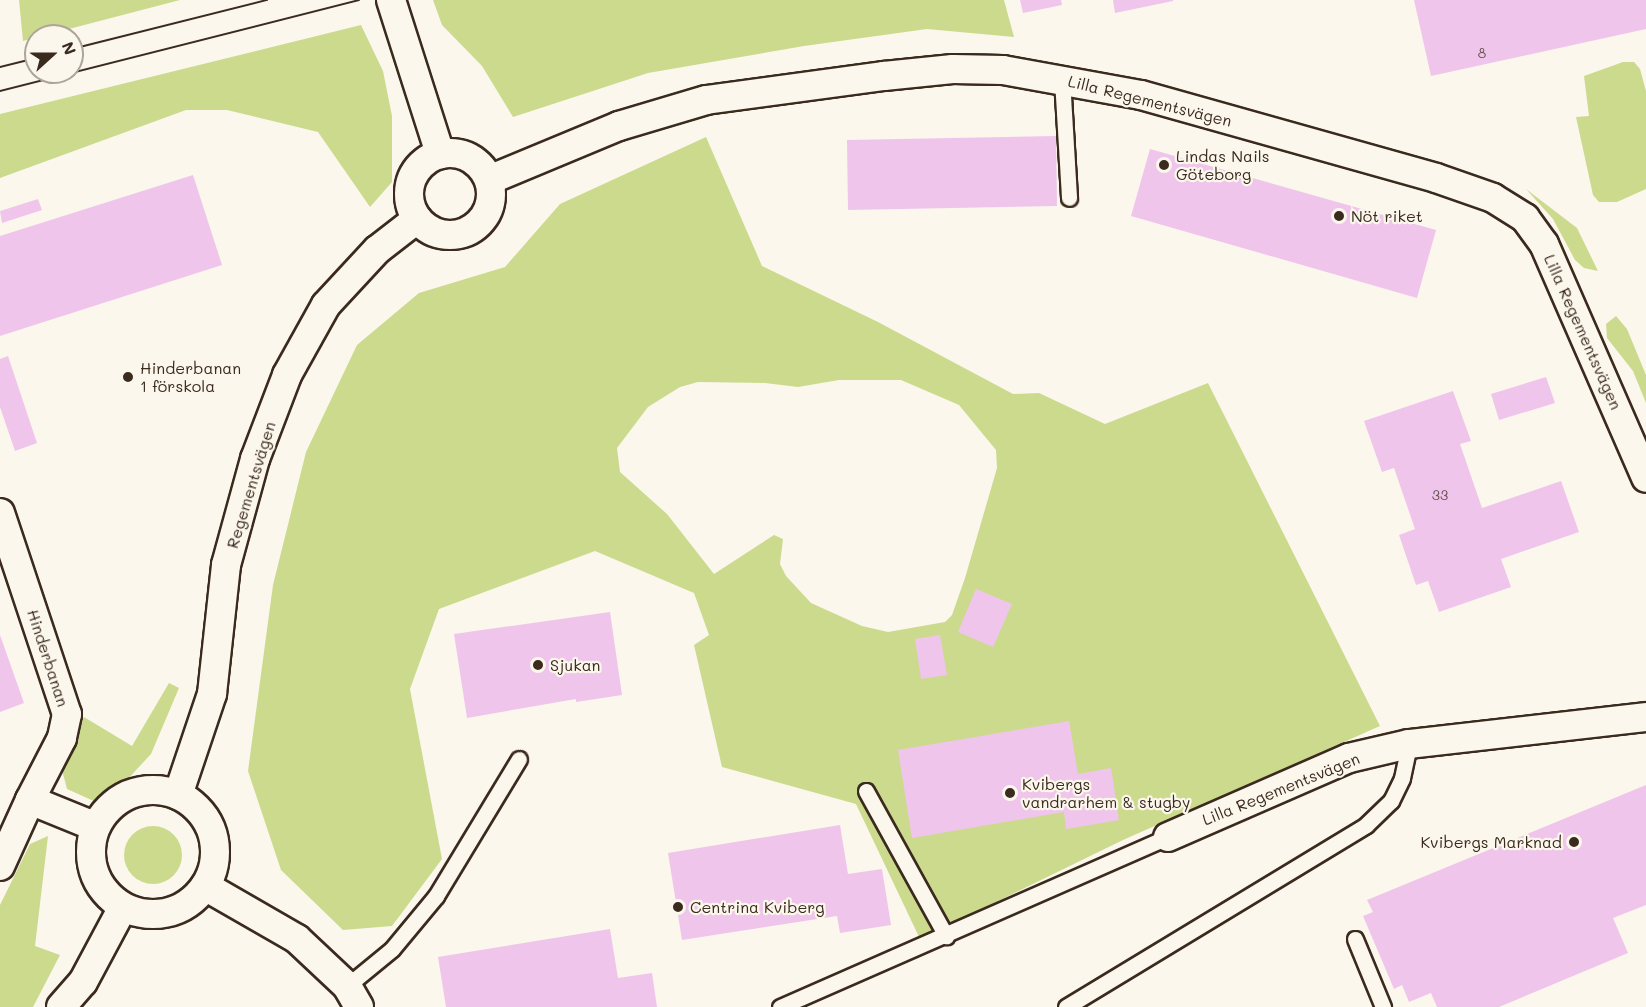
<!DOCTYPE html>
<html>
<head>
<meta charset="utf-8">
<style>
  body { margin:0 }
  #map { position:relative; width:1646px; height:1007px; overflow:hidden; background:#fbf7ec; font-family:Mali,sans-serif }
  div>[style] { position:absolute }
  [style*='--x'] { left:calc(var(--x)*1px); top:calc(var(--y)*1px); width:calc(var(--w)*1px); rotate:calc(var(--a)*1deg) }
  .green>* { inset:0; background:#ccda8e }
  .round { border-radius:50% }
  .building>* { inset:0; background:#f0c5eb }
  .roads { filter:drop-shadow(2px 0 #3b2a1e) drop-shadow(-2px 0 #3b2a1e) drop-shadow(0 2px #3b2a1e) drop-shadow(0 -2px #3b2a1e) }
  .lane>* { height:15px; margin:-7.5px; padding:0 7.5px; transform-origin:7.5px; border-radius:7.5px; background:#fbf7ec }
  .street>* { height:28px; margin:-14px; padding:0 14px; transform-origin:14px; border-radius:14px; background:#fbf7ec }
  .street>.ring { margin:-14px; padding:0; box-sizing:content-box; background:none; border:28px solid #fbf7ec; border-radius:50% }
  .tram>* { height:1.5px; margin:-0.75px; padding:0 0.75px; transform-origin:0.75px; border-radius:0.75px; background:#3b2a1e }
  .dots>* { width:16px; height:16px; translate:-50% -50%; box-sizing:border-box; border:3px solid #fbf7ec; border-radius:50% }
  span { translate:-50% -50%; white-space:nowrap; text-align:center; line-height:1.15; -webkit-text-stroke:4.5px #fbf7ec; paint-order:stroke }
  .number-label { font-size:14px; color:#685151 }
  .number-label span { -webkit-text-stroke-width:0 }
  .street-label { font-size:16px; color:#3b2a1e }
  .poi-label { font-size:16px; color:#3b2a1e }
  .left { translate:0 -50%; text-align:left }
  .right { translate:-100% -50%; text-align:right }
  .north { position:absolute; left:24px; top:24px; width:60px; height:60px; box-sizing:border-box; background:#fbf7ec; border:2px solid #aea59a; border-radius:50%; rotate:69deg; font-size:16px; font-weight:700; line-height:24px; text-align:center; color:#3b2a1e }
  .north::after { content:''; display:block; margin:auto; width:21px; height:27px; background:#3b2a1e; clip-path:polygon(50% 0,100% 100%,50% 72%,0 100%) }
</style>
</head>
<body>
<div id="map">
  <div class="green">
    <div style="clip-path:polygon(19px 0,180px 0,23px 41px)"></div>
    <div style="clip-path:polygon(433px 0,1004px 0,1014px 37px,927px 29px,804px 46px,648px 73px,513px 117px,482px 66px,442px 25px)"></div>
    <div style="clip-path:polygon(361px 25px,383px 71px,392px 116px,392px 182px,370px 207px,318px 132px,227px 110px,186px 110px,0 178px,0 114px)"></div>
    <div style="clip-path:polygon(1623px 62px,1634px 62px,1640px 69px,1646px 91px,1646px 189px,1617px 202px,1599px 202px,1593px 195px,1576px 117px,1589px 116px,1584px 76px)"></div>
    <div style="clip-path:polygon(evenodd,706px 137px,762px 266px,878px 322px,1013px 394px,1039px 393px,1105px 424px,1208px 383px,1380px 726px,1123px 840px,920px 939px,856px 804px,722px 767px,694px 645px,709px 635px,694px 593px,595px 551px,439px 609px,410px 689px,442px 859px,392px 926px,343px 930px,281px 870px,248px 771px,273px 585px,306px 452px,357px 345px,419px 293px,505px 267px,560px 204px,706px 137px,839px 380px,901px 380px,959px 405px,996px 450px,997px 468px,965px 578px,952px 615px,945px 622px,888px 632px,862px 626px,811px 603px,786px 576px,780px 564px,783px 539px,774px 535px,714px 574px,667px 514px,620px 472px,617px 448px,648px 407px,680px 387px,698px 382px,765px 383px,798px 387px,839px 380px)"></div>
    <div style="clip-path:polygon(1526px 189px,1577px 228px,1598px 271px,1584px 268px,1575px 260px,1553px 219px)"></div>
    <div style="clip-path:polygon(1616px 316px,1627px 329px,1646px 375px,1646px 403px,1633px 371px,1607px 338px,1606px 324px)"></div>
    <div style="clip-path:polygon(169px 683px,179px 688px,151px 754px,124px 783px,96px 802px,67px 789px,62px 770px,84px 717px,132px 746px)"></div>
    <div class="round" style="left:124px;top:826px;width:58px;height:58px"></div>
    <div style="clip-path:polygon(48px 836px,35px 946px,60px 955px,33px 1007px,0 1007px,0 905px,30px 844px)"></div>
  </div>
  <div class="building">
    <div style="clip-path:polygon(1020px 0,1061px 0,1062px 5px,1023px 13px)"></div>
    <div style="clip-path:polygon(1113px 0,1173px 0,1173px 1px,1115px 13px)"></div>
    <div style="clip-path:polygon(1414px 0,1646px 0,1646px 29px,1431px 76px)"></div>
    <div style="clip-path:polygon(1056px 136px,1057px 206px,848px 210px,847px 140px)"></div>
    <div style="clip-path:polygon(1150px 149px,1436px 230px,1417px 298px,1131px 216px)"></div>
    <div style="clip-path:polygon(193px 175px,222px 265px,0 336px,0 236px)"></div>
    <div style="clip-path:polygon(38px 199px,42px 210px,2px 223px,0 211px)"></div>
    <div style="clip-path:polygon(8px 356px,37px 443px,15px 451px,0 407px,0 359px)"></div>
    <div style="clip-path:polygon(1546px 377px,1555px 403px,1499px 420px,1491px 394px)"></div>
    <div style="clip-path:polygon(1453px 391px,1471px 441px,1460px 444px,1482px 508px,1561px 481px,1579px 532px,1501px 559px,1511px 587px,1439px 612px,1428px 581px,1416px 585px,1399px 535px,1415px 529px,1394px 468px,1382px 472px,1364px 421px)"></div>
    <div style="clip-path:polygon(976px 589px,1012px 604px,993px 647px,958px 632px)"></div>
    <div style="clip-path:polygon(610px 612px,622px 695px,576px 702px,576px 699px,467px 718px,454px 634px)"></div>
    <div style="clip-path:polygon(0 635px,24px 703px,0 712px)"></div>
    <div style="clip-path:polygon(940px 635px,947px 675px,921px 679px,915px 639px)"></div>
    <div style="clip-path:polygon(1069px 721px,1078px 774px,1111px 768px,1119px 820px,1066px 829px,1064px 812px,912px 838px,898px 750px)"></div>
    <div style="clip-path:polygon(1646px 785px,1646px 905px,1613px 918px,1628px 953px,1499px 1007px,1437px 1007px,1431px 993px,1409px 1002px,1402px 985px,1394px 989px,1363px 916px,1373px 912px,1367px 900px)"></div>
    <div style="clip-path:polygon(840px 825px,848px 874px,882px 869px,891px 925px,840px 933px,837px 916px,682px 940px,668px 853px)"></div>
    <div style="clip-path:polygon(610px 929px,618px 978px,652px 973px,657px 1007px,446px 1007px,438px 957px)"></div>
  </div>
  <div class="roads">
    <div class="lane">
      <div style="--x:1062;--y:79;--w:119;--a:86.6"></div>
      <div style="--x:866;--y:791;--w:166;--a:61.1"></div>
      <div style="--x:1355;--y:939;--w:74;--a:67.6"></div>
      <div style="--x:347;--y:986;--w:58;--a:-39.4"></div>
      <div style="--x:392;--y:949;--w:69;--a:-50.3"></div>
      <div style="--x:436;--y:896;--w:160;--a:-58.8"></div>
      <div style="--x:780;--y:1007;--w:424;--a:-23.7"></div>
      <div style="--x:1066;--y:1007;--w:351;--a:-31.2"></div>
      <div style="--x:1366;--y:825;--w:35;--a:-44"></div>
      <div style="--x:1391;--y:801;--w:25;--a:-64"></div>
      <div style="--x:1402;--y:778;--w:35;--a:-78"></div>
    </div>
    <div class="street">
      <div style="--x:391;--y:0;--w:162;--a:72.3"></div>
      <div class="ring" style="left:409px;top:153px;width:54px;height:54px"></div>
      <div style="--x:489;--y:180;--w:141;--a:-22.6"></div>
      <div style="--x:619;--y:126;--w:91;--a:-16.6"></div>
      <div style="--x:706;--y:100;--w:180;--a:-7.7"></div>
      <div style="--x:884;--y:76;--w:69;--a:-5.8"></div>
      <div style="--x:953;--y:69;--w:50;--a:1.1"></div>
      <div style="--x:1003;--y:70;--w:140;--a:10.3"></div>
      <div style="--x:1141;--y:95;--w:306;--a:15.7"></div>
      <div style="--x:1436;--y:178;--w:60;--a:19.3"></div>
      <div style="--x:1493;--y:198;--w:38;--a:32"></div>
      <div style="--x:1525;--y:218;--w:32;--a:54"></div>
      <div style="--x:1544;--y:244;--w:255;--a:66.4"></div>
      <div style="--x:0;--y:513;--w:212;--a:71.6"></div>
      <div style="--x:67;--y:714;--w:25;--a:102"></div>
      <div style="--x:62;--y:738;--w:70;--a:117.3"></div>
      <div style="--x:30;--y:800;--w:71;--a:22.2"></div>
      <div class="ring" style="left:91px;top:790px;width:96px;height:96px"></div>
      <div style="--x:178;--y:795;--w:107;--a:-71.4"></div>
      <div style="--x:212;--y:694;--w:130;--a:-83.8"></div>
      <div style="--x:226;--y:565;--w:110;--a:-74.7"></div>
      <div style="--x:255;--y:459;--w:90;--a:-69.1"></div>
      <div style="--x:287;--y:375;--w:80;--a:-60.9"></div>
      <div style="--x:326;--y:305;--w:75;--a:-47.2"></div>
      <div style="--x:377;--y:250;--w:51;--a:-37.8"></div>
      <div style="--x:1168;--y:837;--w:197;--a:-23.6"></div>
      <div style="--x:1349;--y:758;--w:62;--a:-13.1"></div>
      <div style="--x:1409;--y:744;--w:239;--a:-6.5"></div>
      <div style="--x:0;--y:866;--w:72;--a:-65.6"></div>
      <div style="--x:205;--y:886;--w:106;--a:29.9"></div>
      <div style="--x:297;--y:939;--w:69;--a:43.2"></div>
      <div style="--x:347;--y:986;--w:24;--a:60"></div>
      <div style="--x:61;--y:1007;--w:33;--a:-49"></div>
      <div style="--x:83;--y:982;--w:85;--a:-61.9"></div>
    </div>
  </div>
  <div class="tram">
    <div style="--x:72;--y:49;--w:201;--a:-14.1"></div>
    <div style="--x:0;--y:67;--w:37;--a:-14"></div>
    <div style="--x:0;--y:91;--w:370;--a:-14.2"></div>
  </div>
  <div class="dots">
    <div style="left:1164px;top:165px;background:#3b2a1e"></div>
    <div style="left:1339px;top:216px;background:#3b2a1e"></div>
    <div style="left:128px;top:377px;background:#3b2a1e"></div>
    <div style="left:538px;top:665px;background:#3b2a1e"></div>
    <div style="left:1010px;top:793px;background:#3b2a1e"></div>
    <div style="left:1574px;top:842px;background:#3b2a1e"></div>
    <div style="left:678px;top:907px;background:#3b2a1e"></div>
  </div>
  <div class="number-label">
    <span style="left:1482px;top:53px">8</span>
    <span style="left:1440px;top:495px">33</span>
  </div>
  <div class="street-label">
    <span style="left:1150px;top:101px;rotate:14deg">Lilla Regementsvägen</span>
    <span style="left:1583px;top:332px;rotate:66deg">Lilla Regementsvägen</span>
    <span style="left:251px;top:485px;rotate:-73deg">Regementsvägen</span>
    <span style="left:48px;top:658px;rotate:72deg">Hinderbanan</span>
    <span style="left:1281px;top:789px;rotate:-22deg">Lilla Regementsvägen</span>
  </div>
  <div class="poi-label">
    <span class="left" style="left:1176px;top:165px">Lindas Nails<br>Göteborg</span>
    <span class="left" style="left:1351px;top:216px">Nöt riket</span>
    <span class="left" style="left:140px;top:377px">Hinderbanan<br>1 förskola</span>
    <span class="left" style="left:550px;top:665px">Sjukan</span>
    <span class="left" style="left:1022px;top:793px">Kvibergs<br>vandrarhem &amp; stugby</span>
    <span class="right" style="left:1562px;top:842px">Kvibergs Marknad</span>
    <span class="left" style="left:690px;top:907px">Centrina Kviberg</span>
  </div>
  <div class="north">N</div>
</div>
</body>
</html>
